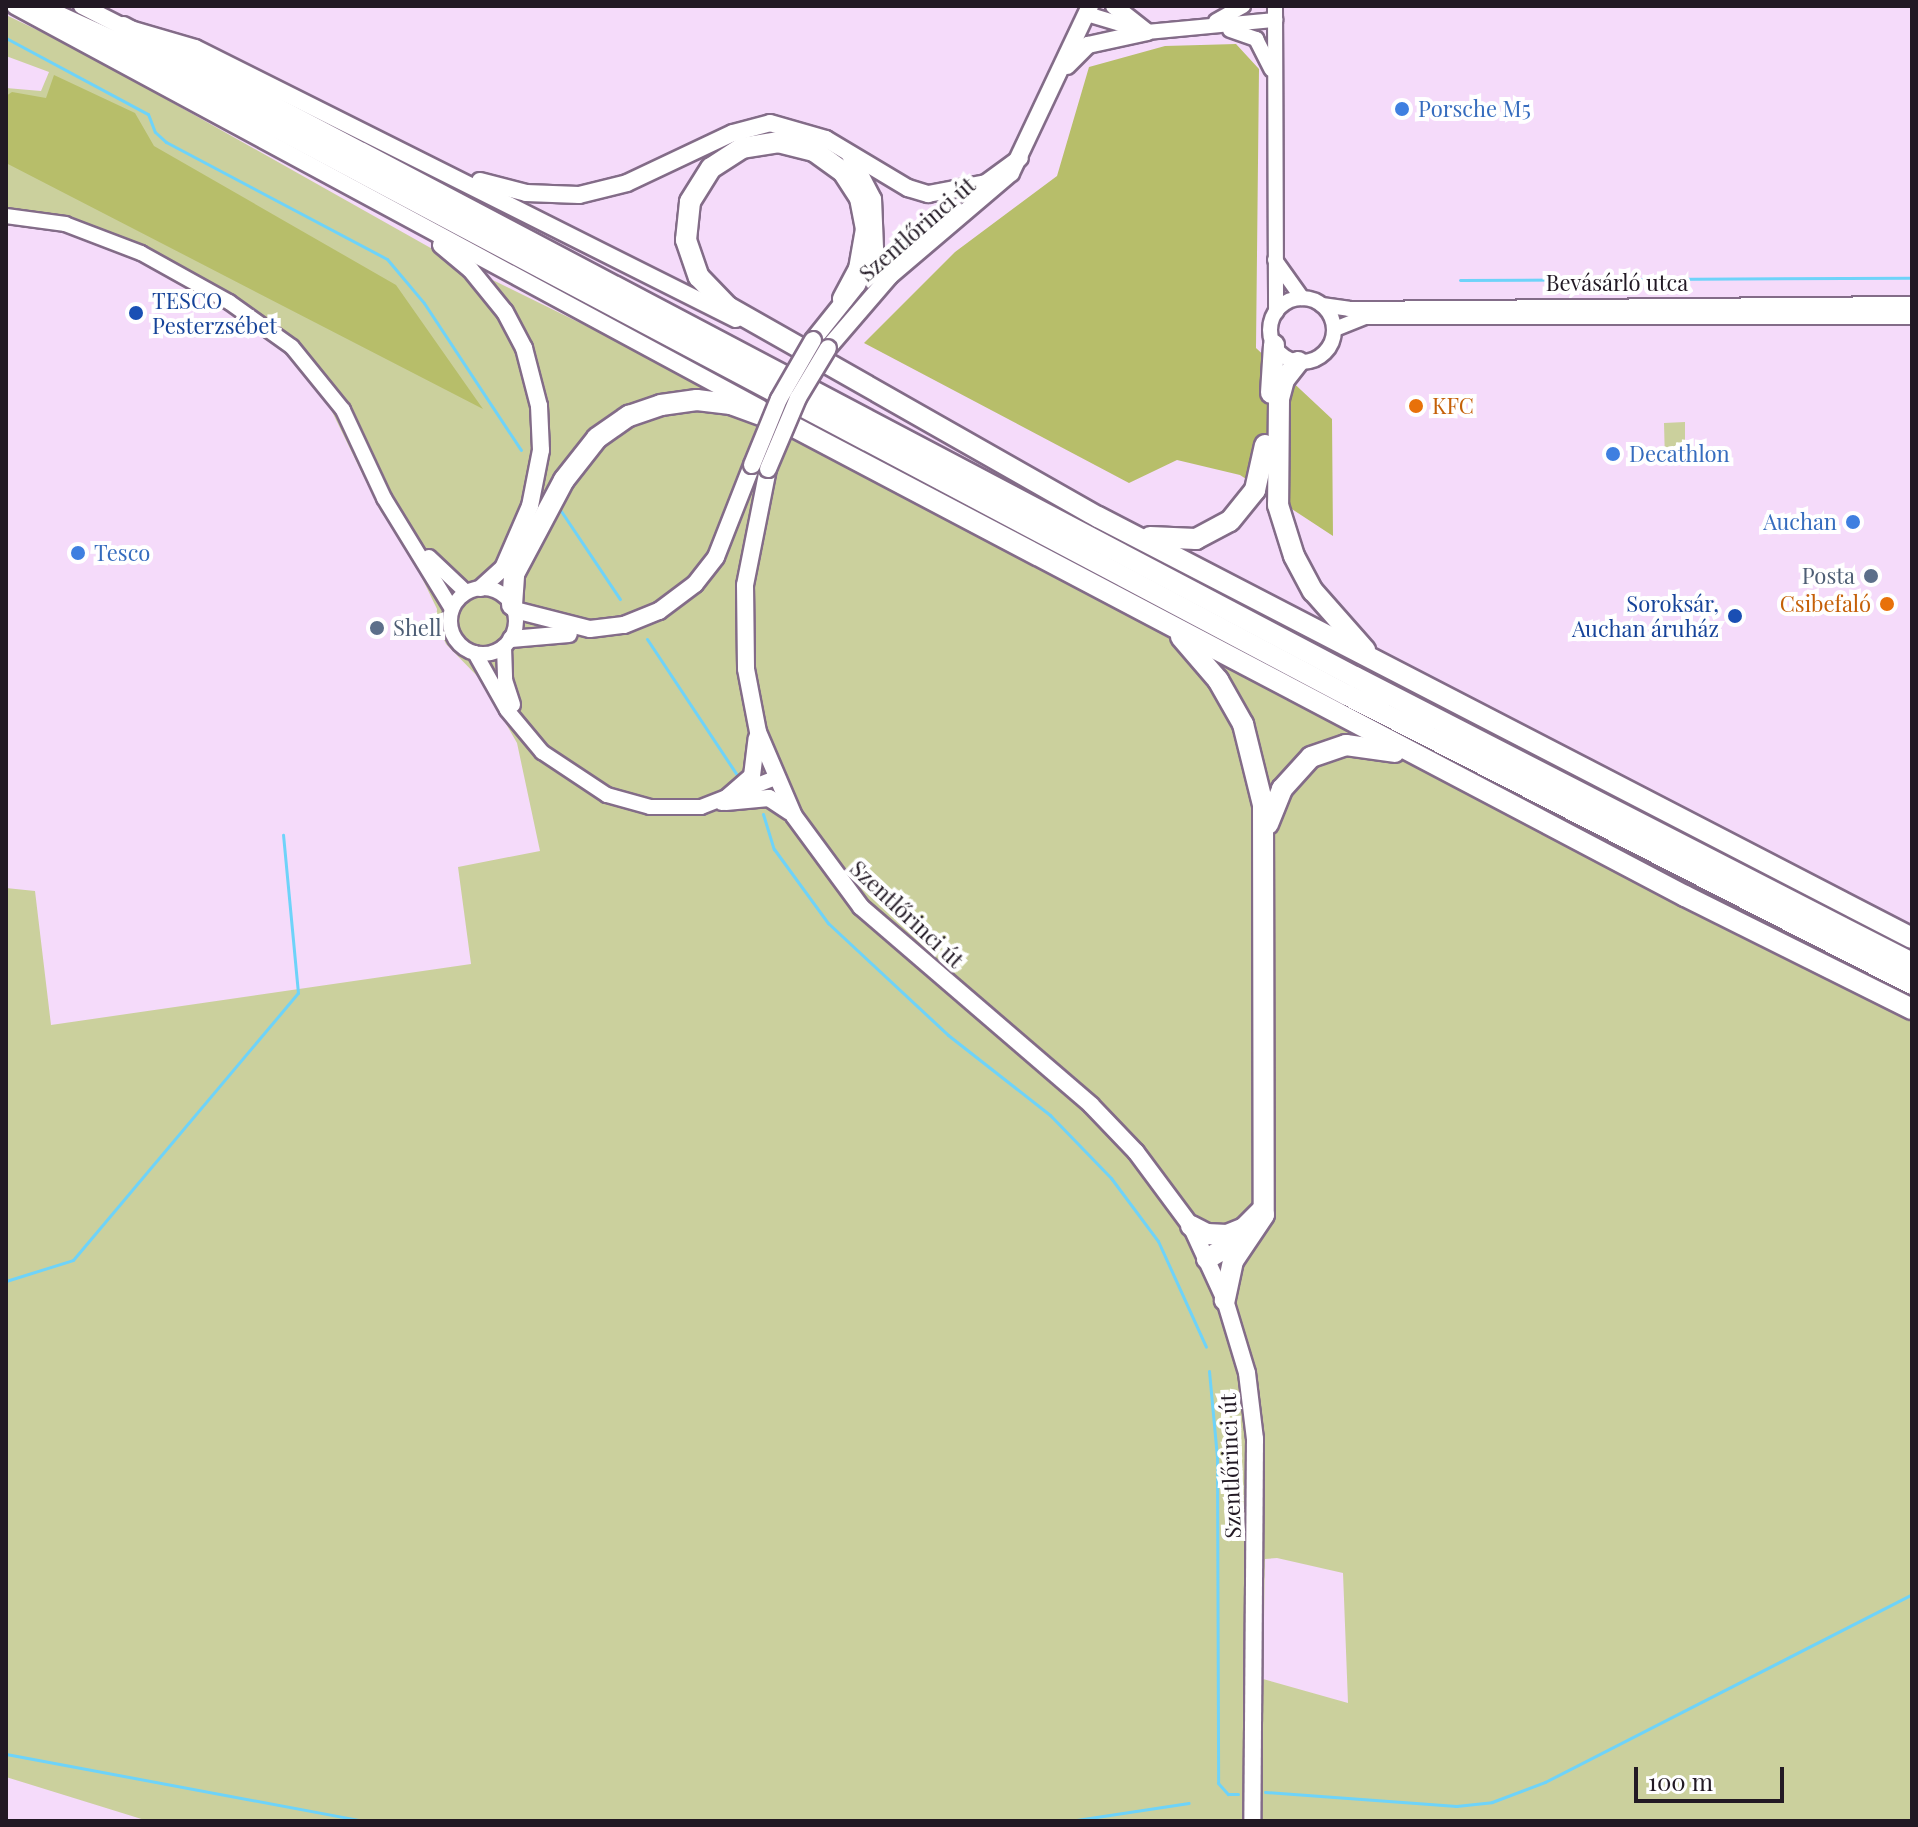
<!DOCTYPE html>
<html>
<head>
<meta charset="utf-8">
<style>
  body { margin:0 }
  #map { position:relative; width:1918px; height:1827px; overflow:hidden; background:#f5dbfa; font-family:"Playfair Display",serif }
  div>[style] { position:absolute }
  [style*='--x'] { left:calc(var(--x)*1px); top:calc(var(--y)*1px); width:calc(var(--w)*1px); rotate:calc(var(--a)*1deg) }
  .green>* { inset:0; background:#cbd09d }
  .forest>* { inset:0; background:#b7be6a }
  .stream>* { height:3px; margin:-1.5px; padding:0 1.5px; transform-origin:1.5px; border-radius:1.5px; background:#6ed3f9 }
  .roads { filter:drop-shadow(2px 0 #836c88) drop-shadow(-2px 0 #836c88) drop-shadow(0 2px #836c88) drop-shadow(0 -2px #836c88) }
  .minor>* { height:14px; margin:-7px; padding:0 7px; transform-origin:7px; border-radius:7px; background:#fff }
  .minor>.ring { margin:-7px; padding:0; box-sizing:content-box; background:none; border:14px solid #fff; border-radius:50% }
  .major>* { height:16px; margin:-8px; padding:0 8px; transform-origin:8px; border-radius:8px; background:#fff }
  .highway>* { height:20px; margin:-10px; padding:0 10px; transform-origin:10px; border-radius:10px; background:#fff }
  .bridges { filter:drop-shadow(2px 0 #836c88) drop-shadow(-2px 0 #836c88) drop-shadow(0 2px #836c88) drop-shadow(0 -2px #836c88) }
  .major-bridge>* { height:16px; margin:-8px; padding:0 8px; transform-origin:8px; border-radius:8px; background:#fff }
  .dots>* { width:22px; height:22px; translate:-50% -50%; box-sizing:border-box; border:4px solid #fff; border-radius:50% }
  span { translate:-50% -50%; white-space:nowrap; text-align:center; line-height:1.15; -webkit-text-stroke:8px #fff; paint-order:stroke }
  .shop-label { font-size:22px; color:#366cbe }
  .left { translate:0 -50%; text-align:left }
  .right { translate:-100% -50%; text-align:right }
  .street-label { font-size:22px; color:#221924 }
  .transit-label { font-size:22px; color:#164399 }
  .food-label { font-size:22px; color:#c56008 }
  .service-label { font-size:22px; color:#4e5e75 }
  .frame { position:absolute; inset:0; border:8px solid #221924; pointer-events:none }
  .scale { position:absolute; left:1634px; top:1767px; width:150px; height:36px; box-sizing:border-box; border:4px solid #221924; border-top:0; padding-left:10px; font-size:24px; line-height:28px; white-space:nowrap; color:#221924; -webkit-text-stroke:6px #fff; paint-order:stroke }
</style>
</head>
<body>
<div id="map">
  <div class="green">
    <div style="clip-path:polygon(evenodd,6px 15px,79px 50px,452px 260px,629px 347px,1912px 1021px,1912px 1821px,148px 1821px,6px 1777px,6px 888px,35px 891px,51px 1025px,471px 964px,458px 867px,540px 851px,517px 743px,481px 680px,446px 644px,436px 623px,437px 609px,409px 551px,381px 512px,320px 387px,264px 334px,227px 308px,136px 259px,76px 234px,6px 222px,6px 88px,41px 91px,49px 72px,6px 56px,6px 15px,1277px 1558px,1343px 1573px,1348px 1703px,1263px 1679px,1265px 1559px,1277px 1558px)"></div>
    <div style="clip-path:polygon(1685px 422px,1685px 462px,1665px 462px,1664px 423px)"></div>
  </div>
  <div class="forest">
    <div style="clip-path:polygon(1236px 44px,1259px 69px,1256px 348px,1332px 419px,1333px 536px,1240px 475px,1177px 460px,1129px 483px,864px 343px,955px 252px,1057px 176px,1089px 67px,1165px 46px)"></div>
    <div style="clip-path:polygon(54px 75px,135px 113px,154px 146px,396px 285px,483px 409px,6px 163px,6px 96px,12px 92px,46px 98px)"></div>
  </div>
  <div class="stream">
    <div style="--x:6;--y:38;--w:161;--a:28.2"></div>
    <div style="--x:148;--y:114;--w:19;--a:69"></div>
    <div style="--x:155;--y:132;--w:15;--a:42"></div>
    <div style="--x:166;--y:142;--w:250;--a:27.9"></div>
    <div style="--x:387;--y:259;--w:57;--a:49.9"></div>
    <div style="--x:424;--y:303;--w:176;--a:56.6"></div>
    <div style="--x:1460;--y:280;--w:452;--a:-0.3"></div>
    <div style="--x:561;--y:511;--w:106;--a:56.2"></div>
    <div style="--x:647;--y:639;--w:163;--a:56.5"></div>
    <div style="--x:763;--y:814;--w:37;--a:73"></div>
    <div style="--x:774;--y:849;--w:92;--a:53.9"></div>
    <div style="--x:828;--y:923;--w:164;--a:43"></div>
    <div style="--x:948;--y:1035;--w:130;--a:38.1"></div>
    <div style="--x:1050;--y:1115;--w:88;--a:45.9"></div>
    <div style="--x:1111;--y:1178;--w:79;--a:53.3"></div>
    <div style="--x:1158;--y:1241;--w:116;--a:65.6"></div>
    <div style="--x:6;--y:1281;--w:70;--a:-17.4"></div>
    <div style="--x:73;--y:1260;--w:349;--a:-49.9"></div>
    <div style="--x:298;--y:993;--w:159;--a:-95.4"></div>
    <div style="--x:1209;--y:1371;--w:86;--a:84.7"></div>
    <div style="--x:1217;--y:1457;--w:326;--a:89.8"></div>
    <div style="--x:1218;--y:1783;--w:15;--a:48"></div>
    <div style="--x:1228;--y:1794;--w:10;--a:0"></div>
    <div style="--x:6;--y:1754;--w:365;--a:10.6"></div>
    <div style="--x:1265;--y:1792;--w:192;--a:4.2"></div>
    <div style="--x:1456;--y:1806;--w:36;--a:-6"></div>
    <div style="--x:1492;--y:1802;--w:57;--a:-20.7"></div>
    <div style="--x:1545;--y:1782;--w:412;--a:-27.1"></div>
    <div style="--x:1070;--y:1821;--w:120;--a:-8.6"></div>
  </div>
  <div class="roads">
    <div class="minor">
      <div style="--x:1275;--y:6;--w:306;--a:89.8"></div>
      <div style="--x:1087;--y:14;--w:63;--a:16.7"></div>
      <div style="--x:1147;--y:32;--w:129;--a:-5.4"></div>
      <div style="--x:1216;--y:21;--w:31;--a:-29"></div>
      <div style="--x:1230;--y:30;--w:28;--a:19"></div>
      <div style="--x:1256;--y:39;--w:34;--a:63"></div>
      <div style="--x:6;--y:216;--w:60;--a:7.7"></div>
      <div style="--x:65;--y:224;--w:81;--a:20.9"></div>
      <div style="--x:141;--y:253;--w:101;--a:29.1"></div>
      <div style="--x:229;--y:302;--w:77;--a:35.5"></div>
      <div style="--x:292;--y:347;--w:81;--a:51"></div>
      <div style="--x:343;--y:410;--w:97;--a:65"></div>
      <div style="--x:384;--y:498;--w:130;--a:58.5"></div>
      <div style="--x:1275;--y:260;--w:47;--a:54.6"></div>
      <div class="ring" style="left:1270px;top:298px;width:50px;height:50px"></div>
      <div style="--x:1322;--y:305;--w:27;--a:8"></div>
      <div style="--x:1349;--y:309;--w:563;--a:-0.51"></div>
      <div style="--x:1335;--y:329;--w:31;--a:-22"></div>
      <div style="--x:1364;--y:317;--w:548;--a:0"></div>
      <div style="--x:429;--y:557;--w:51;--a:43.4"></div>
      <div class="ring" style="left:450px;top:588px;width:52px;height:52px"></div>
      <div style="--x:504;--y:647;--w:33;--a:88"></div>
      <div style="--x:505;--y:680;--w:26;--a:72"></div>
      <div style="--x:475;--y:653;--w:65;--a:60.7"></div>
      <div style="--x:507;--y:710;--w:55;--a:50.2"></div>
      <div style="--x:542;--y:752;--w:78;--a:33.5"></div>
      <div style="--x:607;--y:795;--w:45;--a:15.6"></div>
      <div style="--x:650;--y:807;--w:51;--a:0"></div>
      <div style="--x:701;--y:807;--w:79;--a:-21.4"></div>
    </div>
    <div class="major">
      <div style="--x:15;--y:6;--w:847;--a:28.35"></div>
      <div style="--x:82;--y:6;--w:46;--a:27.1"></div>
      <div style="--x:123;--y:27;--w:75;--a:16.3"></div>
      <div style="--x:195;--y:48;--w:605;--a:26.61"></div>
      <div style="--x:1114;--y:6;--w:42;--a:38.2"></div>
      <div style="--x:1067;--y:66;--w:30;--a:-45"></div>
      <div style="--x:1088;--y:45;--w:60;--a:-12.4"></div>
      <div style="--x:480;--y:181;--w:48;--a:14.6"></div>
      <div style="--x:526;--y:193;--w:53;--a:2.2"></div>
      <div style="--x:579;--y:195;--w:49;--a:-14"></div>
      <div style="--x:627;--y:183;--w:117;--a:-25.3"></div>
      <div style="--x:733;--y:133;--w:38;--a:-15"></div>
      <div style="--x:770;--y:123;--w:58;--a:15.9"></div>
      <div style="--x:826;--y:139;--w:96;--a:30.9"></div>
      <div style="--x:908;--y:188;--w:21;--a:17"></div>
      <div style="--x:928;--y:194;--w:59;--a:-10.7"></div>
      <div style="--x:986;--y:183;--w:42;--a:-36.3"></div>
      <div style="--x:441;--y:245;--w:38;--a:40"></div>
      <div style="--x:470;--y:269;--w:55;--a:50.9"></div>
      <div style="--x:505;--y:312;--w:41;--a:62.2"></div>
      <div style="--x:524;--y:348;--w:60;--a:75.5"></div>
      <div style="--x:539;--y:406;--w:44;--a:87.4"></div>
      <div style="--x:541;--y:450;--w:57;--a:101.1"></div>
      <div style="--x:530;--y:506;--w:68;--a:113.5"></div>
      <div style="--x:503;--y:568;--w:30;--a:138"></div>
      <div style="--x:813;--y:340;--w:70;--a:-51.3"></div>
      <div style="--x:857;--y:285;--w:41;--a:-64.1"></div>
      <div style="--x:875;--y:248;--w:49;--a:-92.3"></div>
      <div style="--x:873;--y:199;--w:50;--a:-117.6"></div>
      <div style="--x:828;--y:348;--w:95;--a:-49.3"></div>
      <div style="--x:890;--y:276;--w:159;--a:-40.4"></div>
      <div style="--x:1011;--y:173;--w:185;--a:-64.7"></div>
      <div style="--x:768;--y:469;--w:118;--a:101.2"></div>
      <div style="--x:745;--y:585;--w:84;--a:89.3"></div>
      <div style="--x:746;--y:669;--w:64;--a:79.2"></div>
      <div style="--x:758;--y:732;--w:91;--a:66.8"></div>
      <div style="--x:794;--y:816;--w:113;--a:53.6"></div>
      <div style="--x:861;--y:907;--w:303;--a:40.7"></div>
      <div style="--x:1091;--y:1105;--w:65;--a:46.2"></div>
      <div style="--x:1136;--y:1152;--w:92;--a:53.4"></div>
      <div style="--x:1191;--y:1226;--w:81;--a:65.3"></div>
      <div style="--x:1225;--y:1300;--w:76;--a:73.2"></div>
      <div style="--x:1247;--y:1373;--w:66;--a:83.1"></div>
      <div style="--x:1255;--y:1439;--w:382;--a:90.4"></div>
      <div style="--x:515;--y:610;--w:77;--a:14.2"></div>
      <div style="--x:590;--y:629;--w:34;--a:-7"></div>
      <div style="--x:624;--y:625;--w:38;--a:-22"></div>
      <div style="--x:659;--y:611;--w:45;--a:-36.9"></div>
      <div style="--x:695;--y:584;--w:34;--a:-52"></div>
      <div style="--x:716;--y:557;--w:99;--a:-68.6"></div>
      <div style="--x:511;--y:639;--w:58;--a:-4.9"></div>
      <div style="--x:722;--y:802;--w:40;--a:-41"></div>
      <div style="--x:752;--y:776;--w:38;--a:-83"></div>
      <div style="--x:726;--y:802;--w:43;--a:-5.3"></div>
      <div style="--x:769;--y:798;--w:25;--a:34"></div>
    </div>
    <div class="highway">
      <div style="--x:36;--y:6;--w:87;--a:24.5"></div>
      <div style="--x:115;--y:42;--w:1394;--a:27.93"></div>
      <div style="--x:1347;--y:695;--w:635;--a:27.09"></div>
      <div style="--x:123;--y:27;--w:1393;--a:27.82"></div>
      <div style="--x:1355;--y:677;--w:626;--a:27.18"></div>
      <div style="--x:843;--y:299;--w:34;--a:-62"></div>
      <div style="--x:859;--y:269;--w:41;--a:-80.1"></div>
      <div style="--x:866;--y:229;--w:32;--a:-101"></div>
      <div style="--x:860;--y:198;--w:31;--a:-123"></div>
      <div style="--x:843;--y:172;--w:36;--a:-144"></div>
      <div style="--x:814;--y:151;--w:36;--a:-166"></div>
      <div style="--x:779;--y:142;--w:37;--a:171"></div>
      <div style="--x:742;--y:148;--w:37;--a:147"></div>
      <div style="--x:711;--y:168;--w:40;--a:122"></div>
      <div style="--x:690;--y:202;--w:38;--a:96"></div>
      <div style="--x:686;--y:240;--w:39;--a:71"></div>
      <div style="--x:699;--y:277;--w:42;--a:46"></div>
      <div style="--x:728;--y:307;--w:425;--a:29.6"></div>
      <div style="--x:1098;--y:517;--w:916;--a:27.35"></div>
      <div style="--x:1298;--y:362;--w:23;--a:128"></div>
      <div style="--x:1284;--y:380;--w:20;--a:105"></div>
      <div style="--x:1279;--y:399;--w:106;--a:90.5"></div>
      <div style="--x:1278;--y:505;--w:53;--a:72.6"></div>
      <div style="--x:1294;--y:556;--w:40;--a:62"></div>
      <div style="--x:1313;--y:591;--w:79;--a:48.6"></div>
      <div style="--x:1271;--y:393;--w:48;--a:-86.4"></div>
      <div style="--x:1150;--y:537;--w:46;--a:2.5"></div>
      <div style="--x:1196;--y:539;--w:38;--a:-28"></div>
      <div style="--x:1230;--y:521;--w:40;--a:-51"></div>
      <div style="--x:1255;--y:490;--w:46;--a:-77.5"></div>
      <div style="--x:512;--y:605;--w:31;--a:-86"></div>
      <div style="--x:514;--y:574;--w:106;--a:-62"></div>
      <div style="--x:564;--y:480;--w:53;--a:-51.8"></div>
      <div style="--x:597;--y:438;--w:39;--a:-35"></div>
      <div style="--x:629;--y:416;--w:34;--a:-19"></div>
      <div style="--x:661;--y:405;--w:36;--a:-8"></div>
      <div style="--x:697;--y:400;--w:34;--a:7"></div>
      <div style="--x:731;--y:404;--w:67;--a:20.1"></div>
      <div style="--x:794;--y:427;--w:1007;--a:27.76"></div>
      <div style="--x:1685;--y:896;--w:254;--a:26.5"></div>
      <div style="--x:1181;--y:637;--w:57;--a:49.3"></div>
      <div style="--x:1218;--y:680;--w:51;--a:60.4"></div>
      <div style="--x:1243;--y:724;--w:83;--a:76.1"></div>
      <div style="--x:1263;--y:805;--w:410;--a:89.9"></div>
      <div style="--x:1264;--y:1215;--w:55;--a:124"></div>
      <div style="--x:1233;--y:1261;--w:40;--a:102"></div>
      <div style="--x:1268;--y:824;--w:38;--a:-68"></div>
      <div style="--x:1282;--y:789;--w:43;--a:-47.8"></div>
      <div style="--x:1311;--y:757;--w:37;--a:-19"></div>
      <div style="--x:1346;--y:745;--w:49;--a:8.1"></div>
      <div style="--x:1191;--y:1226;--w:18;--a:27"></div>
      <div style="--x:1207;--y:1234;--w:20;--a:3"></div>
      <div style="--x:1227;--y:1235;--w:18;--a:-22"></div>
      <div style="--x:1244;--y:1228;--w:24;--a:-45"></div>
      <div style="--x:1207;--y:1259;--w:42;--a:-31.4"></div>
    </div>
  </div>
  <div class="bridges">
    <div class="major-bridge">
      <div style="--x:752;--y:465;--w:71;--a:-67.8"></div>
      <div style="--x:779;--y:399;--w:68;--a:-60"></div>
      <div style="--x:768;--y:469;--w:77;--a:-67.1"></div>
      <div style="--x:798;--y:398;--w:58;--a:-59"></div>
    </div>
  </div>
  <div class="dots">
    <div style="left:1402px;top:109px;background:#3f7fe0"></div>
    <div style="left:136px;top:313px;background:#1a4fb4"></div>
    <div style="left:1416px;top:406px;background:#e8710a"></div>
    <div style="left:1613px;top:454px;background:#3f7fe0"></div>
    <div style="left:1853px;top:522px;background:#3f7fe0"></div>
    <div style="left:78px;top:553px;background:#3f7fe0"></div>
    <div style="left:1871px;top:576px;background:#5c6f8a"></div>
    <div style="left:1887px;top:604px;background:#e8710a"></div>
    <div style="left:1735px;top:616px;background:#1a4fb4"></div>
    <div style="left:377px;top:628px;background:#5c6f8a"></div>
  </div>
  <div class="shop-label">
    <span class="left" style="left:1418px;top:109px">Porsche M5</span>
    <span class="left" style="left:1629px;top:454px">Decathlon</span>
    <span class="right" style="left:1837px;top:522px">Auchan</span>
    <span class="left" style="left:94px;top:553px">Tesco</span>
  </div>
  <div class="street-label">
    <span style="left:917px;top:229px;rotate:-41deg">Szentlőrinci út</span>
    <span style="left:1617px;top:283px">Bevásárló utca</span>
    <span style="left:907px;top:914px;rotate:43deg">Szentlőrinci út</span>
    <span style="left:1230px;top:1466px;rotate:-92deg">Szentlőrinci út</span>
  </div>
  <div class="transit-label">
    <span class="left" style="left:152px;top:313px">TESCO<br>Pesterzsébet</span>
    <span class="right" style="left:1719px;top:616px">Soroksár,<br>Auchan áruház</span>
  </div>
  <div class="food-label">
    <span class="left" style="left:1432px;top:406px">KFC</span>
    <span class="right" style="left:1871px;top:604px">Csibefaló</span>
  </div>
  <div class="service-label">
    <span class="right" style="left:1855px;top:576px">Posta</span>
    <span class="left" style="left:393px;top:628px">Shell</span>
  </div>
  <div class="frame"></div>
  <div class="scale">100 m</div>
</div>
</body>
</html>
